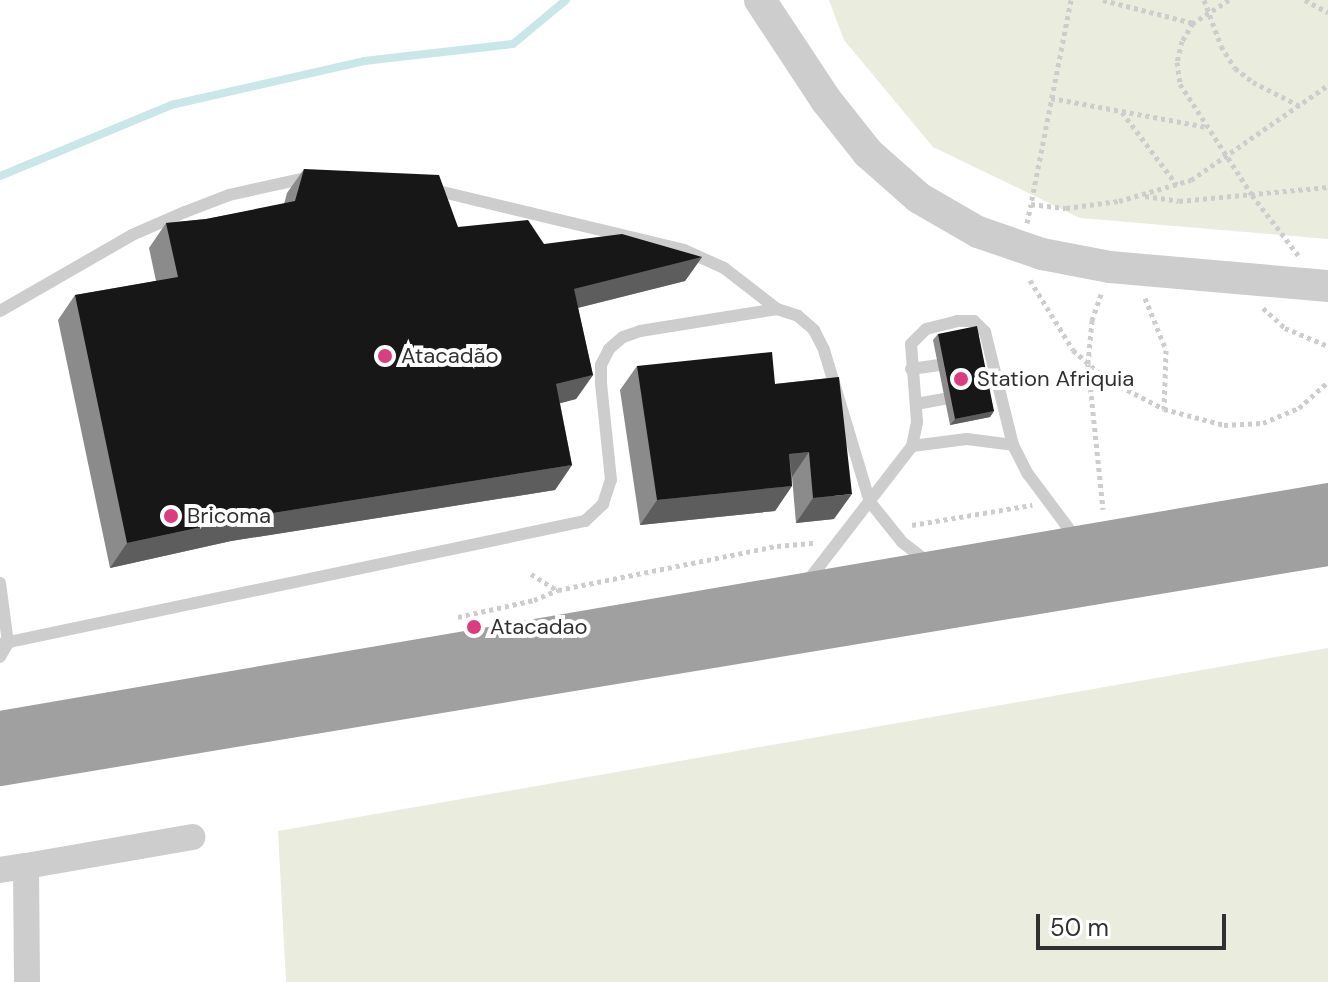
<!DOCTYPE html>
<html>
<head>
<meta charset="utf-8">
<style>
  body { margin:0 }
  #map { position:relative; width:1328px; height:982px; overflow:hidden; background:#fff; font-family:"DM Sans",sans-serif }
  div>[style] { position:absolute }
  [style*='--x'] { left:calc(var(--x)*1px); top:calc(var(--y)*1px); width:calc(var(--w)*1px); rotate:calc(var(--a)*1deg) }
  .green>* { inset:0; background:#eaecde }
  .stream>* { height:8px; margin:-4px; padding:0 4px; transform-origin:4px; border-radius:4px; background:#c9e7e8 }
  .path>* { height:5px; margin-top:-2.5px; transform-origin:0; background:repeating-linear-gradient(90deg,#cdcdcd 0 4px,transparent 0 8px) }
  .service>* { height:12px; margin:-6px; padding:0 6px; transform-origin:6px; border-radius:6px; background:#cdcdcd }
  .minor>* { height:26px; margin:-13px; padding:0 13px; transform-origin:13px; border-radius:13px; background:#cdcdcd }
  .tertiary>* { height:32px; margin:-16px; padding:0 16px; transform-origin:16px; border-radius:16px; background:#cdcdcd }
  .trunk>* { height:42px; margin:-21px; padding:0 21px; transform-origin:21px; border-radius:21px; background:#a0a0a0 }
  .wall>* { inset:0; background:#8b8b8b }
  .shaded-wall>* { inset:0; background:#5d5d5d }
  .building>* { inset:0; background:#171717 }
  .dots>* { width:22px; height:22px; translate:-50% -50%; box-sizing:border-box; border:4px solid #fff; border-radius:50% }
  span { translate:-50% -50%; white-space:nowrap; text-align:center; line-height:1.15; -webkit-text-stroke:8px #fff; paint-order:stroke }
  .poi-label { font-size:22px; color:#303030 }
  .left { translate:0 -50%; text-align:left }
  .scale { position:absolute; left:1036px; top:914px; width:190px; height:36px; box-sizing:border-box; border:4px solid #303030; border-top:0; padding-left:10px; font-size:24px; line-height:28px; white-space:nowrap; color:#303030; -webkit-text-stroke:6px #fff; paint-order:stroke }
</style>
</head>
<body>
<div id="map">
  <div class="green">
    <div style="clip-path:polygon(829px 0,1328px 0,1328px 239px,1080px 218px,933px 147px,844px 40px)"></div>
    <div style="clip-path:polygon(1328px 648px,1328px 982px,286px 982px,278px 831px)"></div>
  </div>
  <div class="stream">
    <div style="--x:0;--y:176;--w:185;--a:-22.5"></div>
    <div style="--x:171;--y:105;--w:198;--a:-12.8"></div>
    <div style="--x:364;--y:61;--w:150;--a:-6.5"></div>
    <div style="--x:513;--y:44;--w:69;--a:-39.7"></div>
  </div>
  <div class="path">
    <div style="--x:1071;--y:0;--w:208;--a:101.1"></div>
    <div style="--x:1031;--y:204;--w:35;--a:7"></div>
    <div style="--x:1066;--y:208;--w:53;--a:-7.5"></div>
    <div style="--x:1119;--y:201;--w:75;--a:-16.3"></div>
    <div style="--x:1191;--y:180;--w:167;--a:-34.7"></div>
    <div style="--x:1103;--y:0;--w:93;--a:14.3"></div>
    <div style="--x:1204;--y:0;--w:49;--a:69.7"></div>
    <div style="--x:1221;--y:46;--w:26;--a:58"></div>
    <div style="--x:1235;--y:68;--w:23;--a:38"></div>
    <div style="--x:1253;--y:82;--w:53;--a:27.1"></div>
    <div style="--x:1229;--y:0;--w:43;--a:147.4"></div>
    <div style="--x:1193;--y:23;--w:21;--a:121"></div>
    <div style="--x:1182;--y:41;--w:22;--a:103"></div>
    <div style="--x:1177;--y:62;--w:22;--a:82"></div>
    <div style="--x:1180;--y:84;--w:132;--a:57"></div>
    <div style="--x:1252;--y:195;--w:76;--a:52.5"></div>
    <div style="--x:1305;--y:0;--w:26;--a:28"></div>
    <div style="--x:1051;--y:98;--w:159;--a:10.5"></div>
    <div style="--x:1122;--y:112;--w:91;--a:53"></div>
    <div style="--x:1145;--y:196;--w:34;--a:8"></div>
    <div style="--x:1179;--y:201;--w:150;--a:-5.4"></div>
    <div style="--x:1027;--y:223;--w:19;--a:-78"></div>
    <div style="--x:1030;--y:280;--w:82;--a:58.4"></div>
    <div style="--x:1073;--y:350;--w:44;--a:41.3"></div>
    <div style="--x:1106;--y:379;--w:65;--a:27.3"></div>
    <div style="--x:1164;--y:409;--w:62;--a:14.9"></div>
    <div style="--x:1224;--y:425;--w:39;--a:-3"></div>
    <div style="--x:1263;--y:423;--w:39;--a:-23"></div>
    <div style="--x:1299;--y:408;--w:39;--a:-42"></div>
    <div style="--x:1101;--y:294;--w:28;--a:109"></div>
    <div style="--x:1092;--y:320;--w:44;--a:95.2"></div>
    <div style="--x:1088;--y:364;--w:146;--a:84.1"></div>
    <div style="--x:1145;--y:298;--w:56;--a:68"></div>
    <div style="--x:1166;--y:350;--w:59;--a:91.9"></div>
    <div style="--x:1263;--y:308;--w:30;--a:42"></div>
    <div style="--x:1285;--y:328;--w:47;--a:22.7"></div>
    <div style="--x:912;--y:525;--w:122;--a:-9.5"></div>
    <div style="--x:531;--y:574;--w:31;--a:32"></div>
    <div style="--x:458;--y:617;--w:78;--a:-12.6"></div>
    <div style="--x:534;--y:600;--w:26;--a:-23"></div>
    <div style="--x:558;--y:590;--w:223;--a:-11.4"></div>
    <div style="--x:777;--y:546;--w:38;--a:-5"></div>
  </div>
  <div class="service">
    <div style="--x:430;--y:189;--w:261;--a:13.5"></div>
    <div style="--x:684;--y:250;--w:44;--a:24.2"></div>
    <div style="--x:724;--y:268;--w:67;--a:37.7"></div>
    <div style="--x:0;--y:311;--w:152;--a:-29.9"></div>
    <div style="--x:132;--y:235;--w:58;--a:-23.5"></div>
    <div style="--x:185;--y:212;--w:47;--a:-21.1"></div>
    <div style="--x:229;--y:195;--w:83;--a:-12.5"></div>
    <div style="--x:911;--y:369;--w:27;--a:-8"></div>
    <div style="--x:916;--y:404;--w:29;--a:-10"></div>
    <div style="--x:912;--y:446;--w:55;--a:-7.3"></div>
    <div style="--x:967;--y:439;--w:46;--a:7.4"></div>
    <div style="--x:807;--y:582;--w:172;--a:-52.3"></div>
    <div style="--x:912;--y:446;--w:25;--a:-78"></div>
    <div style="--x:917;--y:422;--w:78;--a:-94.4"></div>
    <div style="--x:911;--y:344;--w:21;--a:-45"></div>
    <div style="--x:926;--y:329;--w:32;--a:-14"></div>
    <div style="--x:957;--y:321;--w:17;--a:0"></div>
    <div style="--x:974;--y:321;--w:16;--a:45"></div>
    <div style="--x:985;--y:332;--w:116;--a:76.1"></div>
    <div style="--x:1013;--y:445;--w:33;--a:63"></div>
    <div style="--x:1028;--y:474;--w:84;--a:53.3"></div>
    <div style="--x:0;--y:583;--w:61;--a:82.4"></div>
    <div style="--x:8;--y:643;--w:16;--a:120"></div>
    <div style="--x:0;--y:644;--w:598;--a:-11.87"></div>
    <div style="--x:585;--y:521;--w:25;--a:-43"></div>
    <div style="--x:603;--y:504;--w:25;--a:-72"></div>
    <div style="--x:611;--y:480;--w:97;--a:-95.9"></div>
    <div style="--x:601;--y:384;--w:19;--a:-90"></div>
    <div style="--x:601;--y:365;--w:18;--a:-63"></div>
    <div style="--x:609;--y:349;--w:18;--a:-41"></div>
    <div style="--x:623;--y:337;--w:18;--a:-19"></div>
    <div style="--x:640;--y:331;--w:139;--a:-9.1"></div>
    <div style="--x:777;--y:309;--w:22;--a:18"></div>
    <div style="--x:798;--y:316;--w:21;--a:41"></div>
    <div style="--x:814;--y:330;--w:22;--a:63"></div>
    <div style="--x:824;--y:350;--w:159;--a:73.2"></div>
    <div style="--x:870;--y:502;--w:51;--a:51.3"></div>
    <div style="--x:902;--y:542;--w:33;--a:38"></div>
  </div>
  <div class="minor">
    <div style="--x:26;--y:866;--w:169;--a:-9.9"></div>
    <div style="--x:0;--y:870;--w:26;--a:-9"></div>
    <div style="--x:26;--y:866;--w:116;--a:89.5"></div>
  </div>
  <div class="tertiary">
    <div style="--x:760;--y:0;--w:120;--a:56.6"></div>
    <div style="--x:826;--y:100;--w:68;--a:51.6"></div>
    <div style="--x:868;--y:153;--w:68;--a:41.4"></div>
    <div style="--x:919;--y:198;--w:68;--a:30"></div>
    <div style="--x:978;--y:232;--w:68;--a:19"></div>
    <div style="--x:1042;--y:254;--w:69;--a:10.8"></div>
    <div style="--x:1110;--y:267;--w:219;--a:5"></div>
  </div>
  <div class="trunk">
    <div style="--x:0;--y:732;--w:1347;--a:-9.74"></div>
    <div style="--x:0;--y:765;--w:1346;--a:-9.41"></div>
  </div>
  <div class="wall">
    <div style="clip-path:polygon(304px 169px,458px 227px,544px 244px,702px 257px,685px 281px,578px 308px,593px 375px,576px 399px,560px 403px,572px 465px,555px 490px,231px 541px,110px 568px,58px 320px,75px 295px,156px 281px,149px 248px,166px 223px,206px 219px,284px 204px,287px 193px)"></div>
    <div style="clip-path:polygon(938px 334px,994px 411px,990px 417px,950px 425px,933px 340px)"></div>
    <div style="clip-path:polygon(637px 366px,775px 384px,839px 377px,834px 519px,796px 523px,792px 477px,792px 486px,775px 511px,640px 525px,620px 390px)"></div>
  </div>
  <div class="shaded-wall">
    <div style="clip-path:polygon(702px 257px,685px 281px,557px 313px,574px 289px)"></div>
    <div style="clip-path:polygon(593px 375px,576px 399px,539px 409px,556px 384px)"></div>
    <div style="clip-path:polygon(994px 411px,990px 417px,950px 425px,955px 419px)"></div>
    <div style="clip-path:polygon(809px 452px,792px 477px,789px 454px)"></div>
    <div style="clip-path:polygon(572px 465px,555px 490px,231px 541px,110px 568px,127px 543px,248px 517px)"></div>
    <div style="clip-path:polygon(792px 486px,775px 511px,640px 525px,657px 500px)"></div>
    <div style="clip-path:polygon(852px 494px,834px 519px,796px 523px,813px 498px)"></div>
  </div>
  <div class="building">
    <div style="clip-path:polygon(304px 169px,439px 175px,458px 227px,528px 220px,544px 244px,622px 234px,702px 257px,574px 289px,593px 375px,556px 384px,572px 465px,248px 517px,127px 543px,75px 295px,178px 277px,166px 223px,206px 219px,295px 201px)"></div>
    <div style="clip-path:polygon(977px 326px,994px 411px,955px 419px,938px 334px)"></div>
    <div style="clip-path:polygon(772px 352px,775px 384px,839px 377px,852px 494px,813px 498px,809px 452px,789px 454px,792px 486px,657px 500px,637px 366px)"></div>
  </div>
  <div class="dots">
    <div style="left:385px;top:356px;background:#db3d7e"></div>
    <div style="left:961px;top:379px;background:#db3d7e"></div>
    <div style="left:171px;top:516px;background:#db3d7e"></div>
    <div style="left:474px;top:627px;background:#db3d7e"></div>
  </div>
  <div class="poi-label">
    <span class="left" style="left:401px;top:356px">Atacadão</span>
    <span class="left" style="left:977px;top:379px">Station Afriquia</span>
    <span class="left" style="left:187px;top:516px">Bricoma</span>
    <span class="left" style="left:490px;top:627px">Atacadao</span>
  </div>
  <div class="scale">50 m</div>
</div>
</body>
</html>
